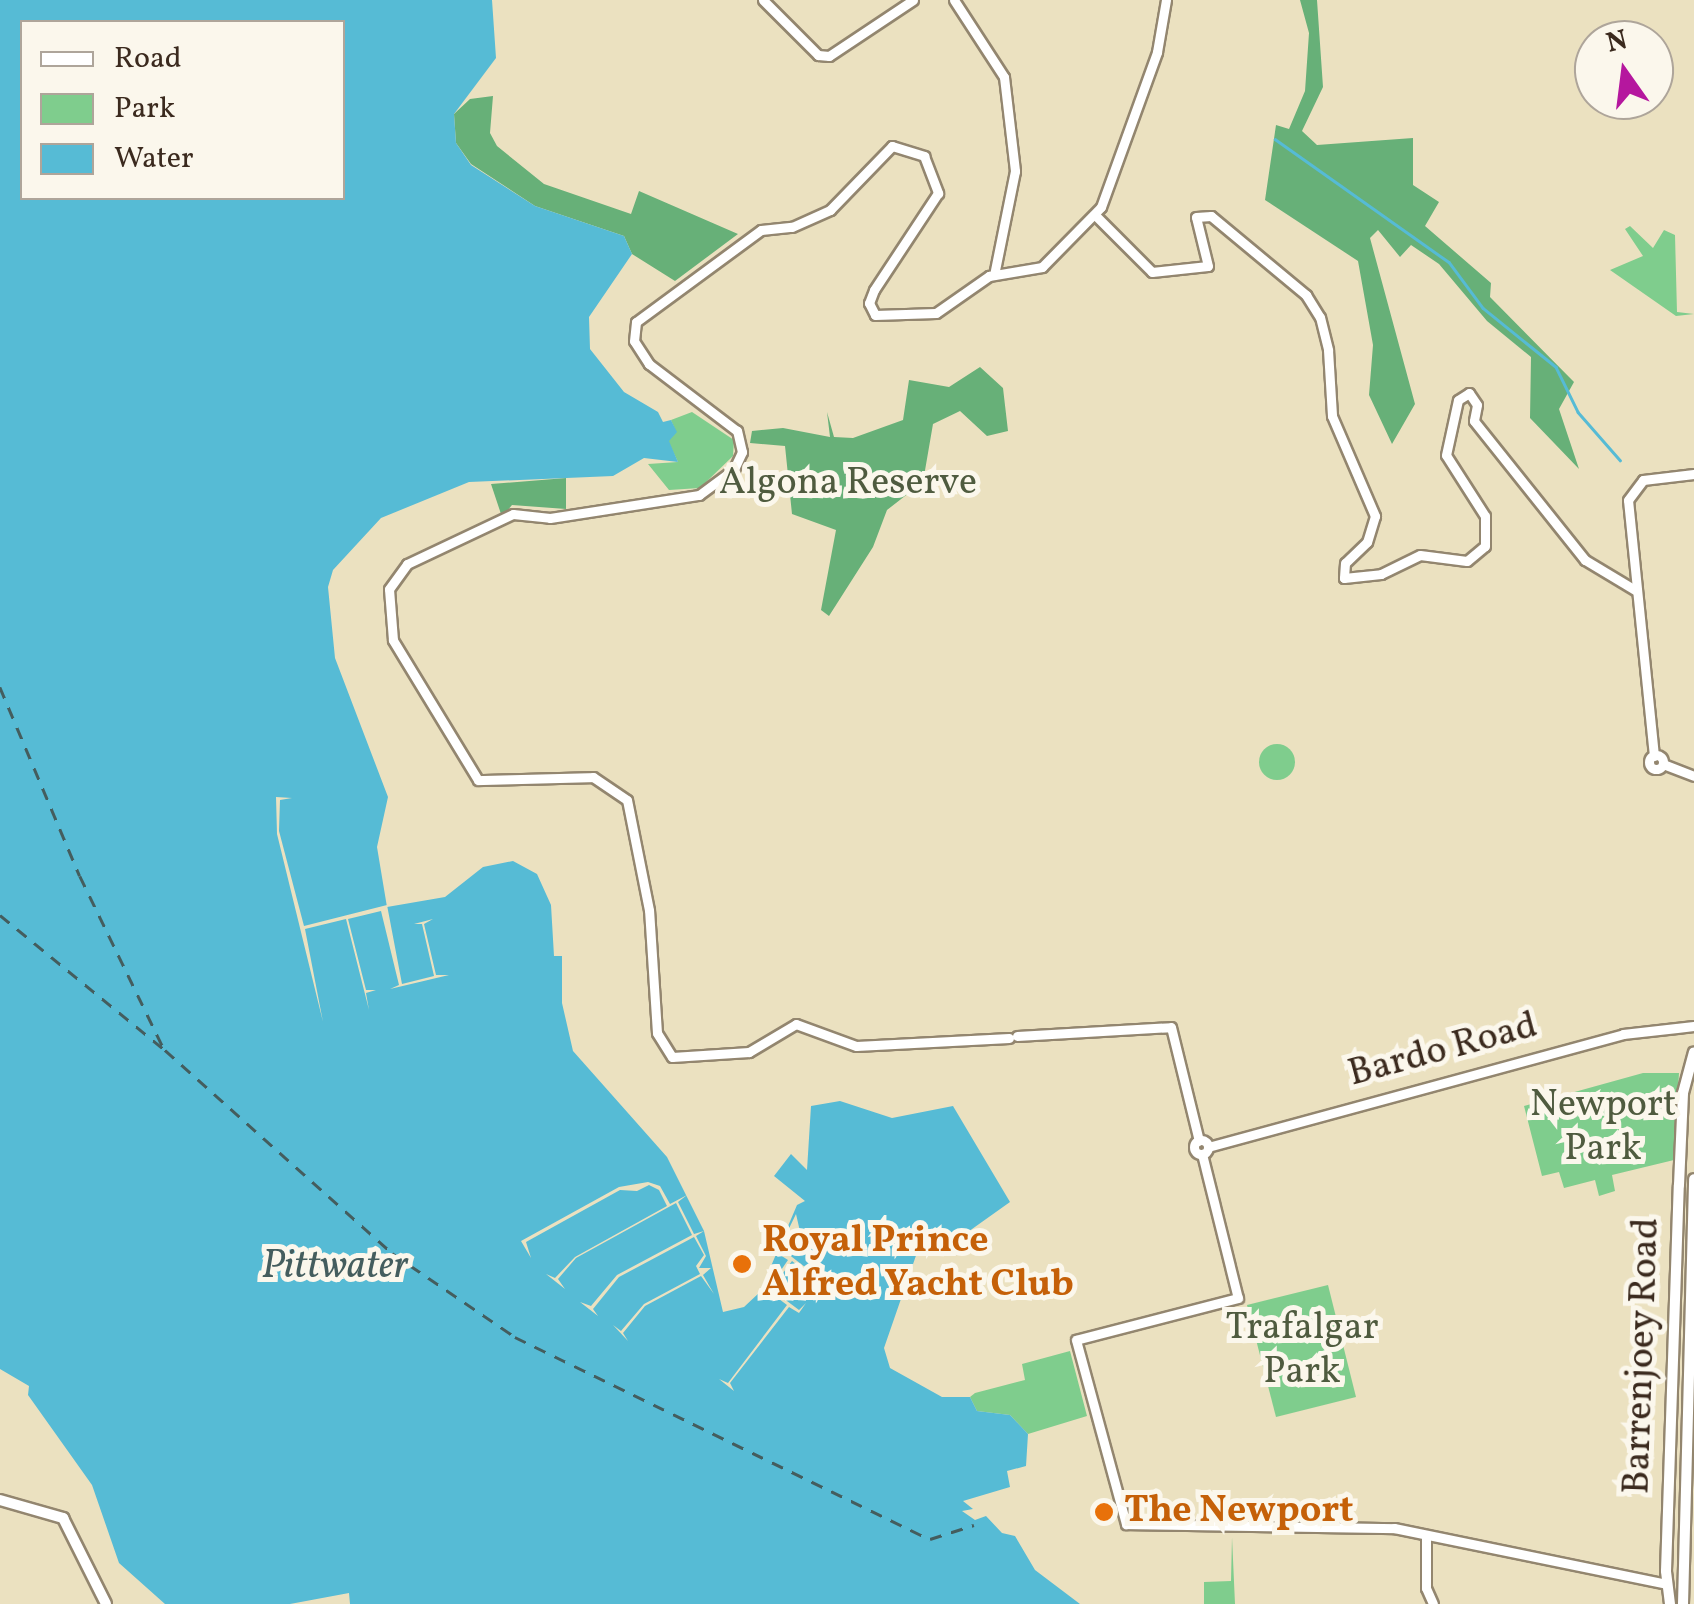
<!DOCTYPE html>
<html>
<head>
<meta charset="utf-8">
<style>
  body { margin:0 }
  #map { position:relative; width:1694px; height:1604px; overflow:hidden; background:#ebe1c0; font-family:Vollkorn,serif }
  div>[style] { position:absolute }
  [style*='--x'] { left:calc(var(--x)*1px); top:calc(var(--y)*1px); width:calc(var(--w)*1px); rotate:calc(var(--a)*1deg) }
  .green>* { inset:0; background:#7fcd8d }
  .round { border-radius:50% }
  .forest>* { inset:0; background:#67b078 }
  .water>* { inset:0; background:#56bbd5 }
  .pier>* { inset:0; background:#ebe1c0 }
  .stream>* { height:2.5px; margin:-1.25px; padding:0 1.25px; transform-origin:1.25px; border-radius:1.25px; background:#56bbd5 }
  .ferry>* { height:2.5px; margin-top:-1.25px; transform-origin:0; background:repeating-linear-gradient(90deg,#445d5e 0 12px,transparent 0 22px) }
  .roads { filter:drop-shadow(2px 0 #93866f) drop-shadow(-2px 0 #93866f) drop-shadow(0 2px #93866f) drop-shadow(0 -2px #93866f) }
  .minor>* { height:9px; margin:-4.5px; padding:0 4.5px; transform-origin:4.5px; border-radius:4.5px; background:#fff }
  .minor>.ring { margin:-4.5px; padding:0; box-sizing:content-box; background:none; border:9px solid #fff; border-radius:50% }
  .major>* { height:10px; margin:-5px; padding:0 5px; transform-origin:5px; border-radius:5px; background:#fff }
  .dots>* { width:28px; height:28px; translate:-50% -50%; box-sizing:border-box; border:5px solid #fbf7ec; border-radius:50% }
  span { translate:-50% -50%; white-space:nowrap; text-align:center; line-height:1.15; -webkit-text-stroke:10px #fbf7ec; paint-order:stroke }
  .park-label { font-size:38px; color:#4f5b3f }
  .street-label { font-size:38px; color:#3b2a1e }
  .food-label { font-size:38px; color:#c56008; font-weight:700 }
  .left { translate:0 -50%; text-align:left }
  .water-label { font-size:40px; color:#445d5e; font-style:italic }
  .legend { position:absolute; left:20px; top:20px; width:325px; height:180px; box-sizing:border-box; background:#fbf7ec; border:2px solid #aea59a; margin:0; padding:12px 18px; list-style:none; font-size:30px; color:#3b2a1e }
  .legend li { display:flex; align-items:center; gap:20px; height:50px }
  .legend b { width:50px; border:2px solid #aea59a }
  .north { position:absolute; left:1574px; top:20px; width:100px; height:100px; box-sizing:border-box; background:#fbf7ec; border:2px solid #aea59a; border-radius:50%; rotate:346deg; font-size:28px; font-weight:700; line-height:40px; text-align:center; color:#3b2a1e }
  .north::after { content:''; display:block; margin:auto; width:35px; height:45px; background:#b5179e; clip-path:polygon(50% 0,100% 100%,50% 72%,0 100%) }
</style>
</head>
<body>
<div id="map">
  <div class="green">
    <div style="clip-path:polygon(1630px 226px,1653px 248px,1664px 230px,1675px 235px,1677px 312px,1694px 314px,1676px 316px,1610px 270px,1643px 256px,1625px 229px)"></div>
    <div style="clip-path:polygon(692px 412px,734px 440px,733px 456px,700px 488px,669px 490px,648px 464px,678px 462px,668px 441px,676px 432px,671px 420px)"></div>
    <div class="round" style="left:1259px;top:744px;width:36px;height:36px"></div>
    <div style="clip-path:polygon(1643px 1073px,1679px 1073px,1674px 1160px,1612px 1175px,1615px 1191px,1599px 1196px,1595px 1180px,1564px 1188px,1559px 1172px,1542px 1176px,1524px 1106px)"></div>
    <div style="clip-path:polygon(1328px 1285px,1356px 1397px,1276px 1417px,1247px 1305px)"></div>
    <div style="clip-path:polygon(1070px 1351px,1087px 1416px,1028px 1434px,1010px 1415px,977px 1411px,970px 1397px,975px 1393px,1025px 1380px,1022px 1364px)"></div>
    <div style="clip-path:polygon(1232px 1537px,1235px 1604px,1204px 1604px,1204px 1582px,1231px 1581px)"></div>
  </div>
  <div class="forest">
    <div style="clip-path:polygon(1300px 0,1317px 0,1323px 87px,1302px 131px,1317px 145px,1413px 138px,1413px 185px,1439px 202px,1425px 226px,1491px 283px,1490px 297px,1574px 382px,1559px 409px,1579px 469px,1530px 418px,1531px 357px,1487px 321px,1439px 264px,1411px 245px,1400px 257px,1378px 230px,1370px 238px,1415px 404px,1392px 444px,1369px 395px,1373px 345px,1358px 261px,1265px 200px,1276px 125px,1289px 129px,1305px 91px,1309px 33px)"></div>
    <div style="clip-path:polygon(493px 96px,490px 133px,497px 146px,544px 184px,631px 214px,639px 191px,738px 234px,675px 281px,632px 254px,624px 236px,535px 206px,471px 164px,456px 143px,454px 114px,470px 99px)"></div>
    <div style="clip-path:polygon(980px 367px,1003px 388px,1008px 431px,987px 436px,960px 411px,933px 424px,923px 482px,887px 510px,873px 547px,829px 616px,821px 610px,836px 530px,792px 514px,785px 446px,750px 443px,752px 431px,783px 428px,830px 437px,827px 412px,834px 437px,853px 438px,903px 420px,909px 380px,949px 387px)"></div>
    <div style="clip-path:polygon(566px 478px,566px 509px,512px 505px,502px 517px,491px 484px)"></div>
  </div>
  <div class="water">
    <div style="clip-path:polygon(evenodd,0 0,492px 0,496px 58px,454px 114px,456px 143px,471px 165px,535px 206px,624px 236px,632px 254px,589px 317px,590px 349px,624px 392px,658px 412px,663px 422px,671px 420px,677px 432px,669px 441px,678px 462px,644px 458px,613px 476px,469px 482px,381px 518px,333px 570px,328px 587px,335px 658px,388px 797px,377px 847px,387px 907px,445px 897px,483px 867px,513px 861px,537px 874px,551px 905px,554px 956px,562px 956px,562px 1003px,573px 1051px,667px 1157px,704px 1231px,723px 1312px,744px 1307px,760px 1292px,797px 1205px,805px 1201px,774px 1176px,791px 1154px,807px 1170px,811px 1106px,840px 1101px,892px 1118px,953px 1106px,1010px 1202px,958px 1239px,929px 1237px,920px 1244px,884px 1348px,890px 1368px,942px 1397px,970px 1397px,977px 1411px,1010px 1415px,1028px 1434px,1026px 1466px,1007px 1471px,1010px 1487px,963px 1501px,973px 1509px,962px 1511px,975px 1520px,986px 1516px,1002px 1533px,1015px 1536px,1035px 1570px,1080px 1604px,350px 1604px,349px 1593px,290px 1604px,165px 1604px,119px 1563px,92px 1485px,28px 1395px,29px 1386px,0 1369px,0 0,22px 22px,342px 22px,342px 198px,22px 198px,22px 22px)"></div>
  </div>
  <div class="pier">
    <div style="clip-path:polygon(276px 797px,292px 798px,280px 800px,279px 831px,304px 926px,387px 905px,402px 984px,434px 976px,422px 924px,414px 924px,433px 919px,424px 924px,436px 975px,449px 975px,390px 989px,399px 985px,381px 911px,348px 919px,366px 990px,376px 990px,366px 993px,369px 1010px,346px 919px,305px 929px,323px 1022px,277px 834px)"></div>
    <div style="clip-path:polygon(648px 1182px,660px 1186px,670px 1204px,687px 1195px,678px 1202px,694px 1234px,704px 1231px,696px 1236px,706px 1256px,699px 1268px,711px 1268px,703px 1275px,714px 1294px,701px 1276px,645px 1306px,623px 1333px,628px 1341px,613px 1325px,621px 1331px,644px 1304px,700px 1274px,696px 1266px,704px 1255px,694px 1237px,619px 1277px,593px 1309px,598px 1316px,580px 1302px,591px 1306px,617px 1275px,692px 1235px,676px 1203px,576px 1258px,558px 1279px,565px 1289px,546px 1274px,555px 1278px,575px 1257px,667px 1206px,659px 1190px,649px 1185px,637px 1191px,620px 1190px,526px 1242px,531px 1258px,521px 1241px,619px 1187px)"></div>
    <div style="clip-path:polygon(796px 1214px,802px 1240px,811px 1235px,806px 1246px,784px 1242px,803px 1255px,783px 1250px,823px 1281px,815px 1290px,819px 1281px,808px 1283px,807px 1272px,801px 1278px,800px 1267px,794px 1273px,797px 1265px,792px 1261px,771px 1289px,799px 1310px,806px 1303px,799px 1313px,789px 1307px,730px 1383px,734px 1391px,719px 1379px,728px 1383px,787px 1305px,767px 1290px,777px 1276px,769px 1272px,779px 1273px,788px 1260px,777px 1253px)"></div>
  </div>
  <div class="stream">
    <div style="--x:1275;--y:139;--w:213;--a:35.3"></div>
    <div style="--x:1449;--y:262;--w:57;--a:53.5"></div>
    <div style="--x:1483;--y:308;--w:94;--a:38.9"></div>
    <div style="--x:1556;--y:367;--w:50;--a:63.9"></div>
    <div style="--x:1578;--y:412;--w:64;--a:48.8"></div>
  </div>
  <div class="ferry">
    <div style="--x:0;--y:687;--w:205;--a:67.1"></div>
    <div style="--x:80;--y:876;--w:192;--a:64.1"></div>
    <div style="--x:0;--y:915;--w:213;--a:39.3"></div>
    <div style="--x:165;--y:1050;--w:305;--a:41.8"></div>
    <div style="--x:392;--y:1253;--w:149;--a:34.3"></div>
    <div style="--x:515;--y:1337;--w:462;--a:26"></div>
    <div style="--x:930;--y:1539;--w:46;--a:-17.7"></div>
  </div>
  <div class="roads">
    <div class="minor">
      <div style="--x:763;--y:0;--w:78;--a:45"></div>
      <div style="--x:818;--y:55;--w:11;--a:5"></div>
      <div style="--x:829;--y:56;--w:101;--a:-33.7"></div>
      <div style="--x:954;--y:0;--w:92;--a:57"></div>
      <div style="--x:1004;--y:77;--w:95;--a:83.3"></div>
      <div style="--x:1015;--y:171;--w:106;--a:101.4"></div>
      <div style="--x:1096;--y:216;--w:79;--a:45"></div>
      <div style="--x:1152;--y:272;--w:56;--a:-6.1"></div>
      <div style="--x:1208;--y:266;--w:50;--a:-103.8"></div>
      <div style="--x:1196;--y:217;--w:15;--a:-4"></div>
      <div style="--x:1211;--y:216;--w:124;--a:39.7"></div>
      <div style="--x:1306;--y:295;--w:26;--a:58"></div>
      <div style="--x:1320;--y:317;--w:34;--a:76"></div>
      <div style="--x:1328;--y:350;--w:66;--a:86.5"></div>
      <div style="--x:1332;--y:416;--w:109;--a:66.7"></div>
      <div style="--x:1375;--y:516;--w:27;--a:107"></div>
      <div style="--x:1367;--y:542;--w:30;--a:136"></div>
      <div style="--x:1345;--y:563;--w:15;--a:94"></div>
      <div style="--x:1344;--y:578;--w:37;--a:-6"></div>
      <div style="--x:1381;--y:574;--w:43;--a:-26"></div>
      <div style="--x:1420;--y:555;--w:47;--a:7.3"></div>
      <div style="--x:1467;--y:561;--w:23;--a:-40"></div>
      <div style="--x:1485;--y:546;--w:30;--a:-90"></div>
      <div style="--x:1485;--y:516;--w:72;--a:-122.6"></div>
      <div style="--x:1446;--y:455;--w:56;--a:-77.7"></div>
      <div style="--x:1458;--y:400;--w:13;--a:-32"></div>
      <div style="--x:1469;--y:393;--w:14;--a:56"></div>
      <div style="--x:1477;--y:405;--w:16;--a:101"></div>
      <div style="--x:1474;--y:421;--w:178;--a:51.4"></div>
      <div style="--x:1585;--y:560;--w:58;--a:31"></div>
      <div class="ring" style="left:1649px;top:755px;width:5px;height:5px"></div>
      <div style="--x:1654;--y:756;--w:257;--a:-95.8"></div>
      <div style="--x:1628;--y:500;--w:25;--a:-53"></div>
      <div style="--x:1643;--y:480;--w:51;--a:-6.7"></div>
      <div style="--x:1663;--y:764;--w:33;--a:21"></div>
      <div style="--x:1017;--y:1036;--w:154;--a:-3.3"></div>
      <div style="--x:1171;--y:1027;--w:117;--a:76.2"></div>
      <div style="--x:1009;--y:1038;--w:153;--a:177"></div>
      <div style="--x:856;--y:1046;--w:64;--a:-159.9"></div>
      <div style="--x:796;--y:1024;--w:55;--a:149.2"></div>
      <div style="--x:749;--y:1052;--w:77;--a:176.3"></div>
      <div style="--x:672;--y:1057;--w:28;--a:-122"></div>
      <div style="--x:657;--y:1033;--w:123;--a:-93.7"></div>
      <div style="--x:649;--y:910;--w:112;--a:-101.3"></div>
      <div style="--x:627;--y:800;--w:41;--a:-145.9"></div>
      <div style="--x:593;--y:777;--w:115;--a:178.5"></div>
      <div style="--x:478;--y:780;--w:164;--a:-121.3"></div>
      <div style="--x:393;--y:640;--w:51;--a:-94.5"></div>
      <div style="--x:389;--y:589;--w:31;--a:-54"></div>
      <div style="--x:407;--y:564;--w:117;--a:-25.3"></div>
      <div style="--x:513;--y:514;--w:37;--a:6"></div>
      <div style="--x:550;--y:518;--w:151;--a:-8.8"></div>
      <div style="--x:699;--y:495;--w:44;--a:-36.6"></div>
      <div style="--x:734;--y:469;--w:19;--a:-65"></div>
      <div style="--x:742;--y:452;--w:22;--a:-103"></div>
      <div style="--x:737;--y:431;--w:111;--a:-142.7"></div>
      <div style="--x:649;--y:364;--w:27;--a:-123"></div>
      <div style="--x:634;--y:341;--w:19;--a:-84"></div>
      <div style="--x:636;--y:322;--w:155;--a:-36.4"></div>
      <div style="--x:761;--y:230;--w:31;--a:-6"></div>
      <div style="--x:792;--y:227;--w:42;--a:-24.1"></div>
      <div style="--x:830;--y:210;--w:89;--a:-45.9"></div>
      <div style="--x:892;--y:146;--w:34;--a:17"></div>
      <div style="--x:924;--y:156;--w:40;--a:69"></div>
      <div style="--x:938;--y:193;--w:116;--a:123.4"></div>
      <div style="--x:874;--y:290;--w:14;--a:111"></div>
      <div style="--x:869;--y:303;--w:13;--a:63"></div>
      <div style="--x:875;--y:315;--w:61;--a:-1.9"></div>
      <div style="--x:936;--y:313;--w:65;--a:-34.9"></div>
      <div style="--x:989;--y:276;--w:54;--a:-9.6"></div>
      <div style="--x:1042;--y:267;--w:84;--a:-45.5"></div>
      <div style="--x:1101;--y:207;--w:165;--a:-70.1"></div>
      <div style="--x:1157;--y:52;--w:53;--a:-80.2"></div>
      <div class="ring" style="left:1194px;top:1140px;width:5px;height:5px"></div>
      <div style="--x:1208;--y:1147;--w:430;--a:-15.2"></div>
      <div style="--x:1623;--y:1034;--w:71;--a:-6.4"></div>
      <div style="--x:1202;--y:1154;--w:148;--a:76"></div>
      <div style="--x:1238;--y:1298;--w:167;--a:165.5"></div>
      <div style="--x:1076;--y:1340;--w:191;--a:74.8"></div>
      <div style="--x:1126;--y:1524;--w:268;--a:0.9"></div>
      <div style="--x:1394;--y:1528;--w:278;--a:11.6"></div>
      <div style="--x:1426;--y:1535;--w:53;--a:90"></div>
      <div style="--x:1426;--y:1588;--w:17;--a:66"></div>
    </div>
    <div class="major">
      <div style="--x:0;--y:1500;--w:66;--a:15.9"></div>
      <div style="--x:63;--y:1518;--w:96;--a:63.4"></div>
      <div style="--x:1670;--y:1604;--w:33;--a:-97"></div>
      <div style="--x:1666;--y:1571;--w:386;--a:-88.1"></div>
      <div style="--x:1679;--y:1185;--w:92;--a:-87.5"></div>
      <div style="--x:1683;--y:1093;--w:42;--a:-75"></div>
      <div style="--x:1683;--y:1604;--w:425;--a:-88.5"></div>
    </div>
  </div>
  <div class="dots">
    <div style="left:742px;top:1264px;background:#e8710a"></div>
    <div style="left:1104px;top:1512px;background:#e8710a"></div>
  </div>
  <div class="park-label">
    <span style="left:848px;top:484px">Algona Reserve</span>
    <span style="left:1603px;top:1128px">Newport<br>Park</span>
    <span style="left:1302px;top:1351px">Trafalgar<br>Park</span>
  </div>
  <div class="street-label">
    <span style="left:1443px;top:1051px;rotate:-15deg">Bardo Road</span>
    <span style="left:1643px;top:1356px;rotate:-88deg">Barrenjoey Road</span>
  </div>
  <div class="food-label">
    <span class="left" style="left:762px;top:1264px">Royal Prince<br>Alfred Yacht Club</span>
    <span class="left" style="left:1124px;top:1512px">The Newport</span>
  </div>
  <div class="water-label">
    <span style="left:335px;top:1267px">Pittwater</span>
  </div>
  <ul class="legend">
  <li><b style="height:12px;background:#fff"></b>Road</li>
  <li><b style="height:28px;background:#7fcd8d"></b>Park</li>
  <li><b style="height:28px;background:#56bbd5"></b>Water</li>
  </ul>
  <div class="north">N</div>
</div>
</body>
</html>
